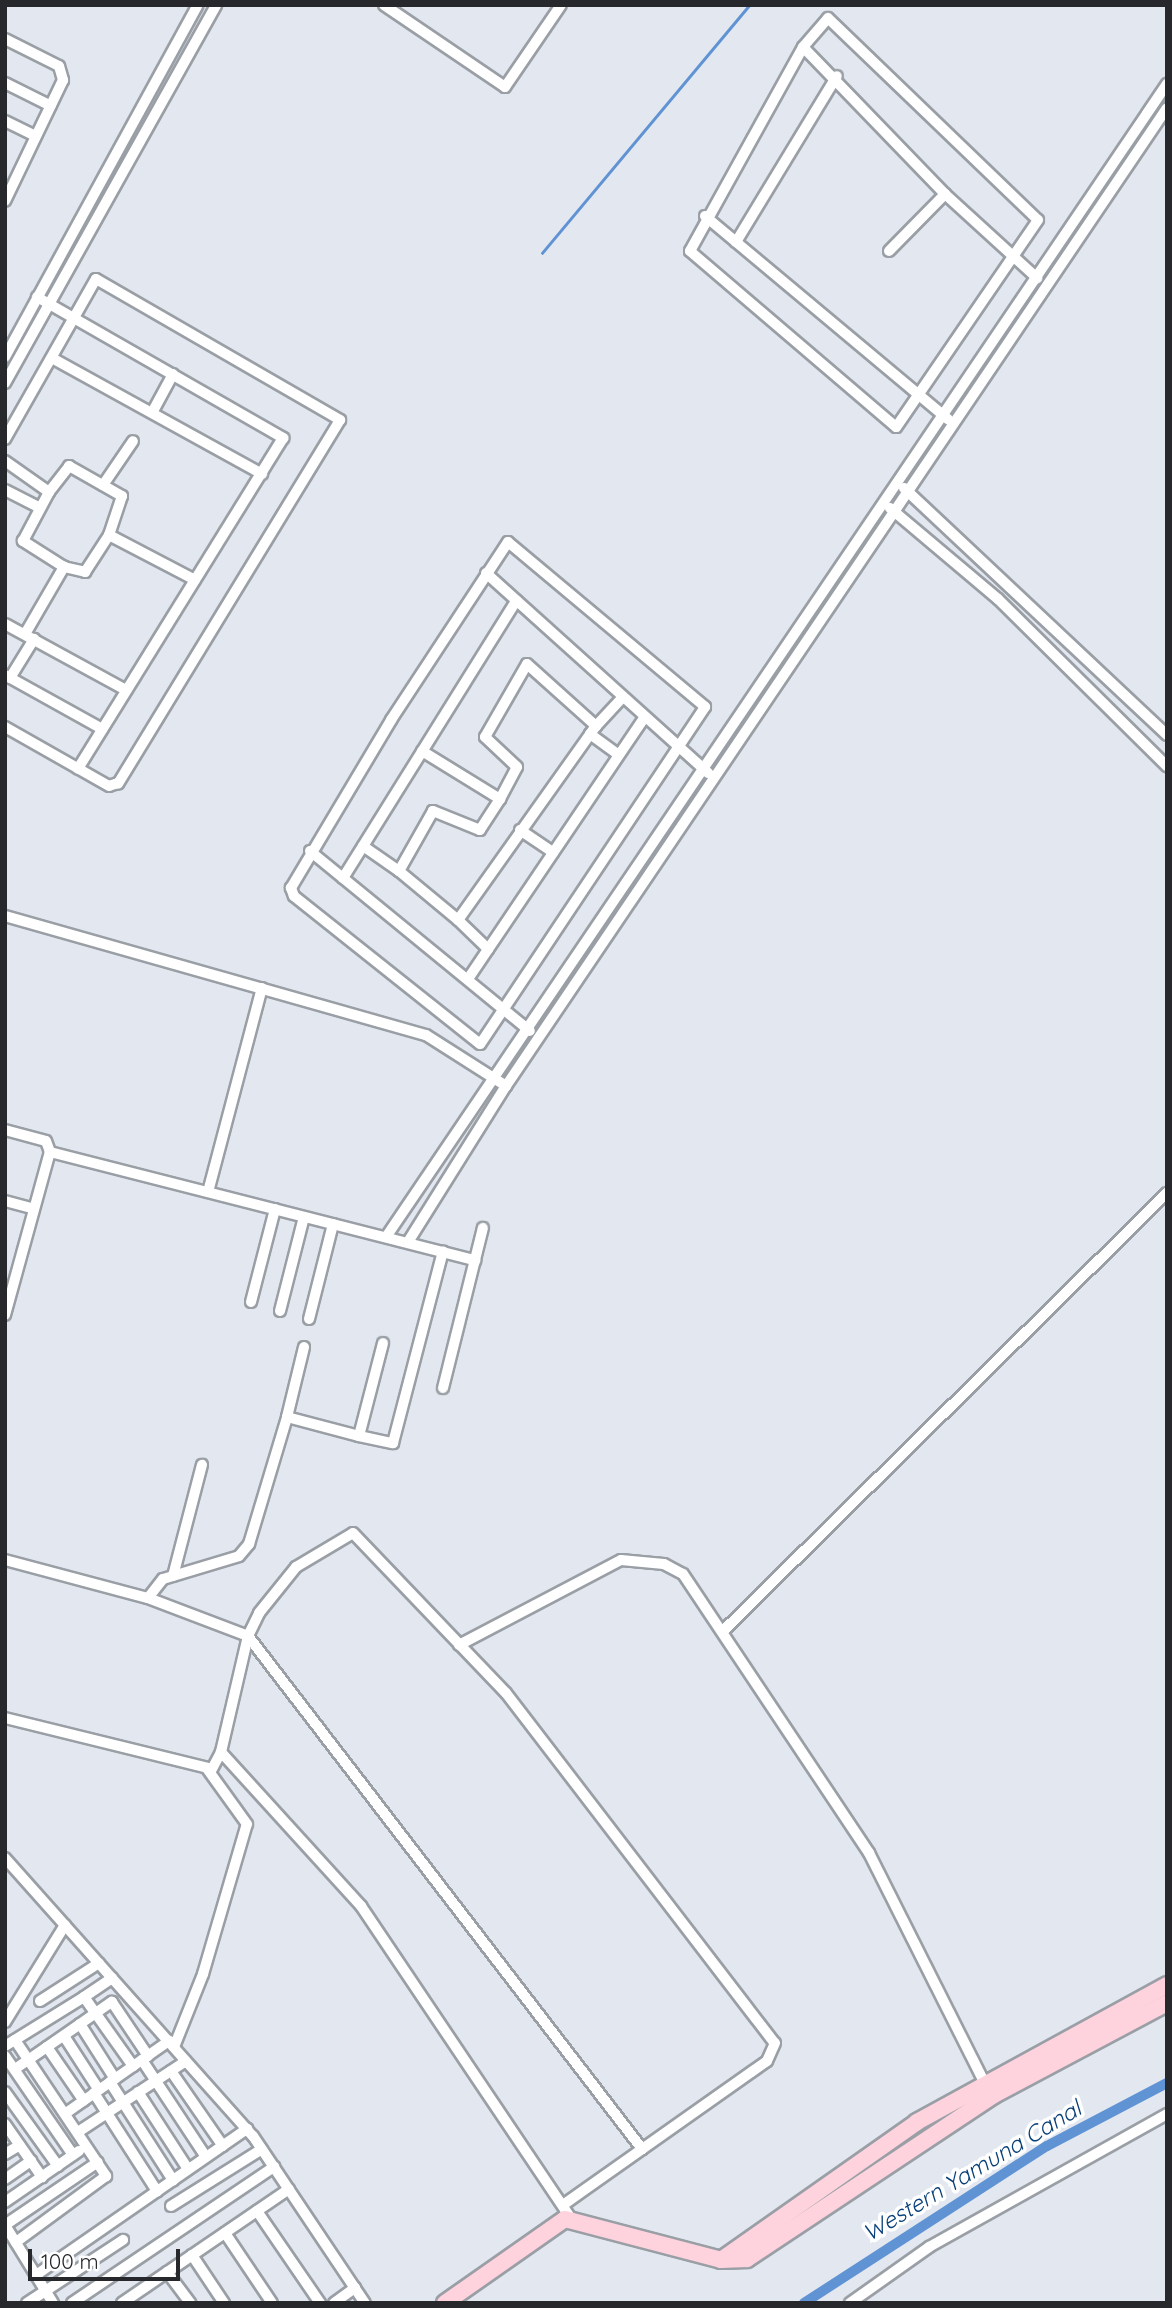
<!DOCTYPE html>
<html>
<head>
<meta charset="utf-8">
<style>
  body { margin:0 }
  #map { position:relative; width:1172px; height:2308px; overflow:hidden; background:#e3e8f0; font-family:Quicksand,sans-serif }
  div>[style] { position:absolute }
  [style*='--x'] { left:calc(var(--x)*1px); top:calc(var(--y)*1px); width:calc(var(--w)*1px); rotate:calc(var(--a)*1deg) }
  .stream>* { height:2.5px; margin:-1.25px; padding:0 1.25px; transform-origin:1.25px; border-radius:1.25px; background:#6093d3 }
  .canal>* { height:10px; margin:-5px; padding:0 5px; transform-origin:5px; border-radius:5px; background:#6093d3 }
  .roads { filter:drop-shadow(2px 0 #9a9fa6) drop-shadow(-2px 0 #9a9fa6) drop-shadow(0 2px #9a9fa6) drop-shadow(0 -2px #9a9fa6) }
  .street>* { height:10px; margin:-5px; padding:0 5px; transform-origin:5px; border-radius:5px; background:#fff }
  .secondary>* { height:16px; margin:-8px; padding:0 8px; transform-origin:8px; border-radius:8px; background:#fed3dd }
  span { translate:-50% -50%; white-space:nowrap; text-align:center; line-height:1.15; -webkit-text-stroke:7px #fff; paint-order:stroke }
  .water-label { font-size:23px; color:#083f79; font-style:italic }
  .frame { position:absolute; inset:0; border:7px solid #26282b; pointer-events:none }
  .scale { position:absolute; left:28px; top:2249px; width:152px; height:32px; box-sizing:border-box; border:4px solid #26282b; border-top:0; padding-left:9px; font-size:21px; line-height:24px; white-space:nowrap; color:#26282b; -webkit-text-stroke:5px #fff; paint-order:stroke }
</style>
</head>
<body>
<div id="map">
  <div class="stream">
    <div style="--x:542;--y:253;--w:323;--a:-50.1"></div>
  </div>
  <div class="canal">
    <div style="--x:804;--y:2303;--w:289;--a:-32.9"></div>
    <div style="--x:1047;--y:2146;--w:136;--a:-27.7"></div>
  </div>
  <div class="roads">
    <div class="street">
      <div style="--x:384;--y:5;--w:146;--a:34.1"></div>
      <div style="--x:505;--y:87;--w:99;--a:-55.7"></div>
      <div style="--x:828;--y:18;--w:291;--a:43.9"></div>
      <div style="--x:1038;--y:220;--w:251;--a:124.4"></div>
      <div style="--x:896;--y:427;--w:271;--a:-139.5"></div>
      <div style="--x:690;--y:251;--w:233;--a:-61"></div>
      <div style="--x:803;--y:47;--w:38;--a:-49"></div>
      <div style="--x:5;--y:39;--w:60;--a:26.6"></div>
      <div style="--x:59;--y:66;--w:15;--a:74"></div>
      <div style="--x:63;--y:80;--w:134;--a:115.6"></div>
      <div style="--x:803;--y:47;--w:204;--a:46"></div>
      <div style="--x:945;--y:194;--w:125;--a:42.4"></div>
      <div style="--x:5;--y:83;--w:51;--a:26.6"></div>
      <div style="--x:5;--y:121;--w:34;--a:26"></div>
      <div style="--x:705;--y:216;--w:317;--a:39.9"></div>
      <div style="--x:736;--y:242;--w:194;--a:-58.7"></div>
      <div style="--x:889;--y:251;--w:80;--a:-45.5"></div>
      <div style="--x:37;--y:297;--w:284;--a:29.8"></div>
      <div style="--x:283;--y:438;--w:389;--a:121.8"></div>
      <div style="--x:5;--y:357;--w:401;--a:-61.3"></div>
      <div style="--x:52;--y:358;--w:240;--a:28.9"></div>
      <div style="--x:5;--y:383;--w:433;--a:-60.8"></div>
      <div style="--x:153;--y:411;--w:42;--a:-61.6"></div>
      <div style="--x:5;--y:439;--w:184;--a:-60.4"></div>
      <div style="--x:96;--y:279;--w:282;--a:30"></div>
      <div style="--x:340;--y:420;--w:426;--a:121.4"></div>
      <div style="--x:118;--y:783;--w:9;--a:162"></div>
      <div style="--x:109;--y:786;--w:120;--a:-150.4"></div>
      <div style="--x:5;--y:461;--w:54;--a:35.2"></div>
      <div style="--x:49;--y:492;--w:33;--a:-52"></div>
      <div style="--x:69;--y:466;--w:61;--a:29.5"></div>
      <div style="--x:122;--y:496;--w:41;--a:108.4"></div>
      <div style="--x:109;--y:535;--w:97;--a:27.6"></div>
      <div style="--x:103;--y:485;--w:53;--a:-55.7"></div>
      <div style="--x:904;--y:488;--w:361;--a:43.2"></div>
      <div style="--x:5;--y:490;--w:38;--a:27"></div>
      <div style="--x:890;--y:508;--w:141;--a:40.1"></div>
      <div style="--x:998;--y:599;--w:238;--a:44.7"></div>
      <div style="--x:508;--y:542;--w:257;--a:39.9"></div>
      <div style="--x:705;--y:707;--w:405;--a:123.7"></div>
      <div style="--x:480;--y:1044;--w:238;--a:-141.5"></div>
      <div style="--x:294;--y:896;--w:9;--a:-111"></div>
      <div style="--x:291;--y:888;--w:196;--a:-59.2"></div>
      <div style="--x:391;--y:720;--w:213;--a:-56.7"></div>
      <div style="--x:64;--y:567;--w:22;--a:13"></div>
      <div style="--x:85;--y:572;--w:44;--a:-57"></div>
      <div style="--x:486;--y:573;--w:299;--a:42"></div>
      <div style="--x:5;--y:624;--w:138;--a:28.6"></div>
      <div style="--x:25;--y:634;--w:78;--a:-59.8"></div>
      <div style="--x:64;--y:567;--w:49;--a:-147.6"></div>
      <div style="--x:23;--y:541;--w:55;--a:-62"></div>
      <div style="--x:5;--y:675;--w:111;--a:29.1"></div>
      <div style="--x:10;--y:678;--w:46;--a:-58.4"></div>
      <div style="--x:596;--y:726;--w:38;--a:-47"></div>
      <div style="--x:422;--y:751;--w:92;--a:31.6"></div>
      <div style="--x:500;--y:799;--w:37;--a:123"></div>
      <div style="--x:480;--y:830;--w:51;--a:-158"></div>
      <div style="--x:433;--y:811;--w:69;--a:119.5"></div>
      <div style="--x:399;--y:871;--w:77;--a:39.7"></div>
      <div style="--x:458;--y:920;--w:228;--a:-54.6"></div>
      <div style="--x:590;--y:734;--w:34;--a:36"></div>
      <div style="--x:500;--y:799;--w:36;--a:-62"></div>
      <div style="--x:517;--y:767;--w:44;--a:-136.8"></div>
      <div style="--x:485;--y:737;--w:84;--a:-60.1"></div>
      <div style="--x:527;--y:664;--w:93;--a:41.9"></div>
      <div style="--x:596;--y:726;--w:10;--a:127"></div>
      <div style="--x:520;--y:830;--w:40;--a:34"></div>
      <div style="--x:363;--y:846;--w:44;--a:34.8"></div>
      <div style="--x:310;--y:851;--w:284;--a:39.3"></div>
      <div style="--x:343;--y:878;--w:327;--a:-58"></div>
      <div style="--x:5;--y:916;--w:437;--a:15.8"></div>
      <div style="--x:426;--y:1035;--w:95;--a:32.5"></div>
      <div style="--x:458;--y:920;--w:42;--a:44"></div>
      <div style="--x:468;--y:979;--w:315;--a:-56"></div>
      <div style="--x:5;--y:1130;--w:42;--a:15"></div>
      <div style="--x:46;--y:1141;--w:12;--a:70"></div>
      <div style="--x:208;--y:1192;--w:211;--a:-75.2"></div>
      <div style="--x:5;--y:1201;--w:30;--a:15"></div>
      <div style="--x:386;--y:1237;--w:1393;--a:-55.89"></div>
      <div style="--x:408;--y:1242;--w:184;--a:-57.9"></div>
      <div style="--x:506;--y:1086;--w:1180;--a:-55.95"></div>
      <div style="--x:251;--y:1302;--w:96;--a:-75.5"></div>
      <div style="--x:280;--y:1311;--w:97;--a:-75.7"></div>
      <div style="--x:5;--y:1315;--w:169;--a:-74.6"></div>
      <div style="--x:50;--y:1152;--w:439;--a:14.3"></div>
      <div style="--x:309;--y:1319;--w:98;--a:-75.8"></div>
      <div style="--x:443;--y:1388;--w:165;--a:-76"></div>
      <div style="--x:287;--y:1417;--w:72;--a:-76.3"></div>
      <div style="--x:359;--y:1436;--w:35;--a:12"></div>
      <div style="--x:393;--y:1443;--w:198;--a:-75.4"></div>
      <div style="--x:5;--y:1560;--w:148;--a:14.9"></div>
      <div style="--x:148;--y:1598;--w:24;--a:-52"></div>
      <div style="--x:163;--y:1579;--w:79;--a:-16.8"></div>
      <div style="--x:239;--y:1556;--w:16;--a:-50"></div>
      <div style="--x:249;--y:1544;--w:133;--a:-73.3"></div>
      <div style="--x:287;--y:1417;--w:74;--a:14.8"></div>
      <div style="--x:359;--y:1436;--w:96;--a:-75.5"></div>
      <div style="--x:173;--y:1576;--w:115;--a:-75.4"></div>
      <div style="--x:148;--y:1598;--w:107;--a:20.8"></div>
      <div style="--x:248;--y:1636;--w:647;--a:52.47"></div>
      <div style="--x:724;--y:1630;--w:622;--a:-44.61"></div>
      <div style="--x:459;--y:1645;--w:183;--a:-27.7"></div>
      <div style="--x:621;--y:1560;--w:43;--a:5.3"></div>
      <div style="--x:664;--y:1564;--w:21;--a:28"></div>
      <div style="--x:683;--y:1574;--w:335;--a:56.3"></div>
      <div style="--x:869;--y:1853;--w:256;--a:63.3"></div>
      <div style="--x:5;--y:1718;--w:213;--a:13.8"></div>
      <div style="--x:212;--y:1769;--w:19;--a:-62"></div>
      <div style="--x:221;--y:1752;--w:119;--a:-76.9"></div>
      <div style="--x:248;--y:1636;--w:25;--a:-64"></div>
      <div style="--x:259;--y:1613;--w:59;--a:-51.2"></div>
      <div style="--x:296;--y:1567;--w:66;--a:-30.8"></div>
      <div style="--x:353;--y:1533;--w:221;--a:46.3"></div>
      <div style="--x:506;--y:1693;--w:441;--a:52.5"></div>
      <div style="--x:775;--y:2043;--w:20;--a:114"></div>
      <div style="--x:767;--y:2061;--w:246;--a:144.8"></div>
      <div style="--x:221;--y:1752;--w:208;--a:47.7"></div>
      <div style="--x:361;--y:1906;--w:378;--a:56.1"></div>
      <div style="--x:5;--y:1858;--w:373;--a:48.3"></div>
      <div style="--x:253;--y:2136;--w:201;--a:56.2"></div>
      <div style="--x:84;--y:1997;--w:34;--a:-34"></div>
      <div style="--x:40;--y:2001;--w:70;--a:-32.8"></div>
      <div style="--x:5;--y:2022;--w:114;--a:-58.3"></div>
      <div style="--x:80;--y:2024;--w:39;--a:-35"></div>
      <div style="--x:112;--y:2002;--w:65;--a:56.3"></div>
      <div style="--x:64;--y:2036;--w:64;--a:57.1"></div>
      <div style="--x:15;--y:2040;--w:164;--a:56.2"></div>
      <div style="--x:106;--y:2176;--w:112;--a:143.7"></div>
      <div style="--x:5;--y:2046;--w:93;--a:-31.8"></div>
      <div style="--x:84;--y:1997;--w:85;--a:54.6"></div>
      <div style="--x:47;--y:2047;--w:65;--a:55.6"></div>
      <div style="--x:174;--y:2047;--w:79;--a:-68.3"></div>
      <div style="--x:203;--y:1974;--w:156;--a:-73.7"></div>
      <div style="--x:247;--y:1824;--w:67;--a:-125.8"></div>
      <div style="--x:5;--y:2056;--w:120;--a:55.5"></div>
      <div style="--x:142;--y:2060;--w:116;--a:56.6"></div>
      <div style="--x:15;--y:2069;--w:79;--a:-34.7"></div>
      <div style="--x:80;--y:2024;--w:65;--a:57.5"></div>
      <div style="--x:171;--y:2071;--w:91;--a:55.3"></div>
      <div style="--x:110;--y:2082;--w:117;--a:57.3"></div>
      <div style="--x:5;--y:2092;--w:91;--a:54.4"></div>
      <div style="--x:138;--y:2092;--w:92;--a:57"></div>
      <div style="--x:94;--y:2093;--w:117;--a:57.3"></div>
      <div style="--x:66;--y:2113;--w:126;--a:-35"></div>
      <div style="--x:5;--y:2124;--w:65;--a:55.1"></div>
      <div style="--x:78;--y:2132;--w:129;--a:-33.3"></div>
      <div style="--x:5;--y:2154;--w:17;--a:-31"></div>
      <div style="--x:5;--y:2179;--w:32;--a:-35"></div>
      <div style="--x:5;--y:2202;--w:90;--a:-34.6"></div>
      <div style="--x:171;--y:2206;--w:107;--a:-32.1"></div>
      <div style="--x:257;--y:2211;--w:112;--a:55.6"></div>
      <div style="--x:5;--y:2225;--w:112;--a:-34.1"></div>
      <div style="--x:5;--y:2225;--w:92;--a:58.4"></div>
      <div style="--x:225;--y:2233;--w:84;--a:56.1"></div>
      <div style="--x:192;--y:2255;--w:58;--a:56.3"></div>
      <div style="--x:167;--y:2272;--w:39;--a:53"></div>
      <div style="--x:36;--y:2275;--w:257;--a:-34.7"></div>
      <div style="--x:27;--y:2303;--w:115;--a:-33.3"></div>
      <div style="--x:72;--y:2303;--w:244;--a:-34"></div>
      <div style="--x:122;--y:2303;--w:202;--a:-34.3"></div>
      <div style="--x:334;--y:2303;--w:26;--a:-36"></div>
      <div style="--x:850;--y:2303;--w:97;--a:-35.3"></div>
      <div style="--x:929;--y:2247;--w:273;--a:-29.2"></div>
    </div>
    <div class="secondary">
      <div style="--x:721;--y:2260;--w:240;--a:-35.1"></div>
      <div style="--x:917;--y:2122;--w:285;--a:-28.7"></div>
      <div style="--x:445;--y:2303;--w:146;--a:-35"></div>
      <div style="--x:565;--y:2219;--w:161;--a:14.7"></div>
      <div style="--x:721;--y:2260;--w:26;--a:-2"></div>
      <div style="--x:747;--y:2259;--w:296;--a:-33.6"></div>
      <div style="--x:994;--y:2095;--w:196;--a:-28"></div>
    </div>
  </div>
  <div class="water-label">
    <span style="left:972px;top:2171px;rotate:-31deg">Western Yamuna Canal</span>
  </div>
  <div class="frame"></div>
  <div class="scale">100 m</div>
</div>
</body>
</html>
